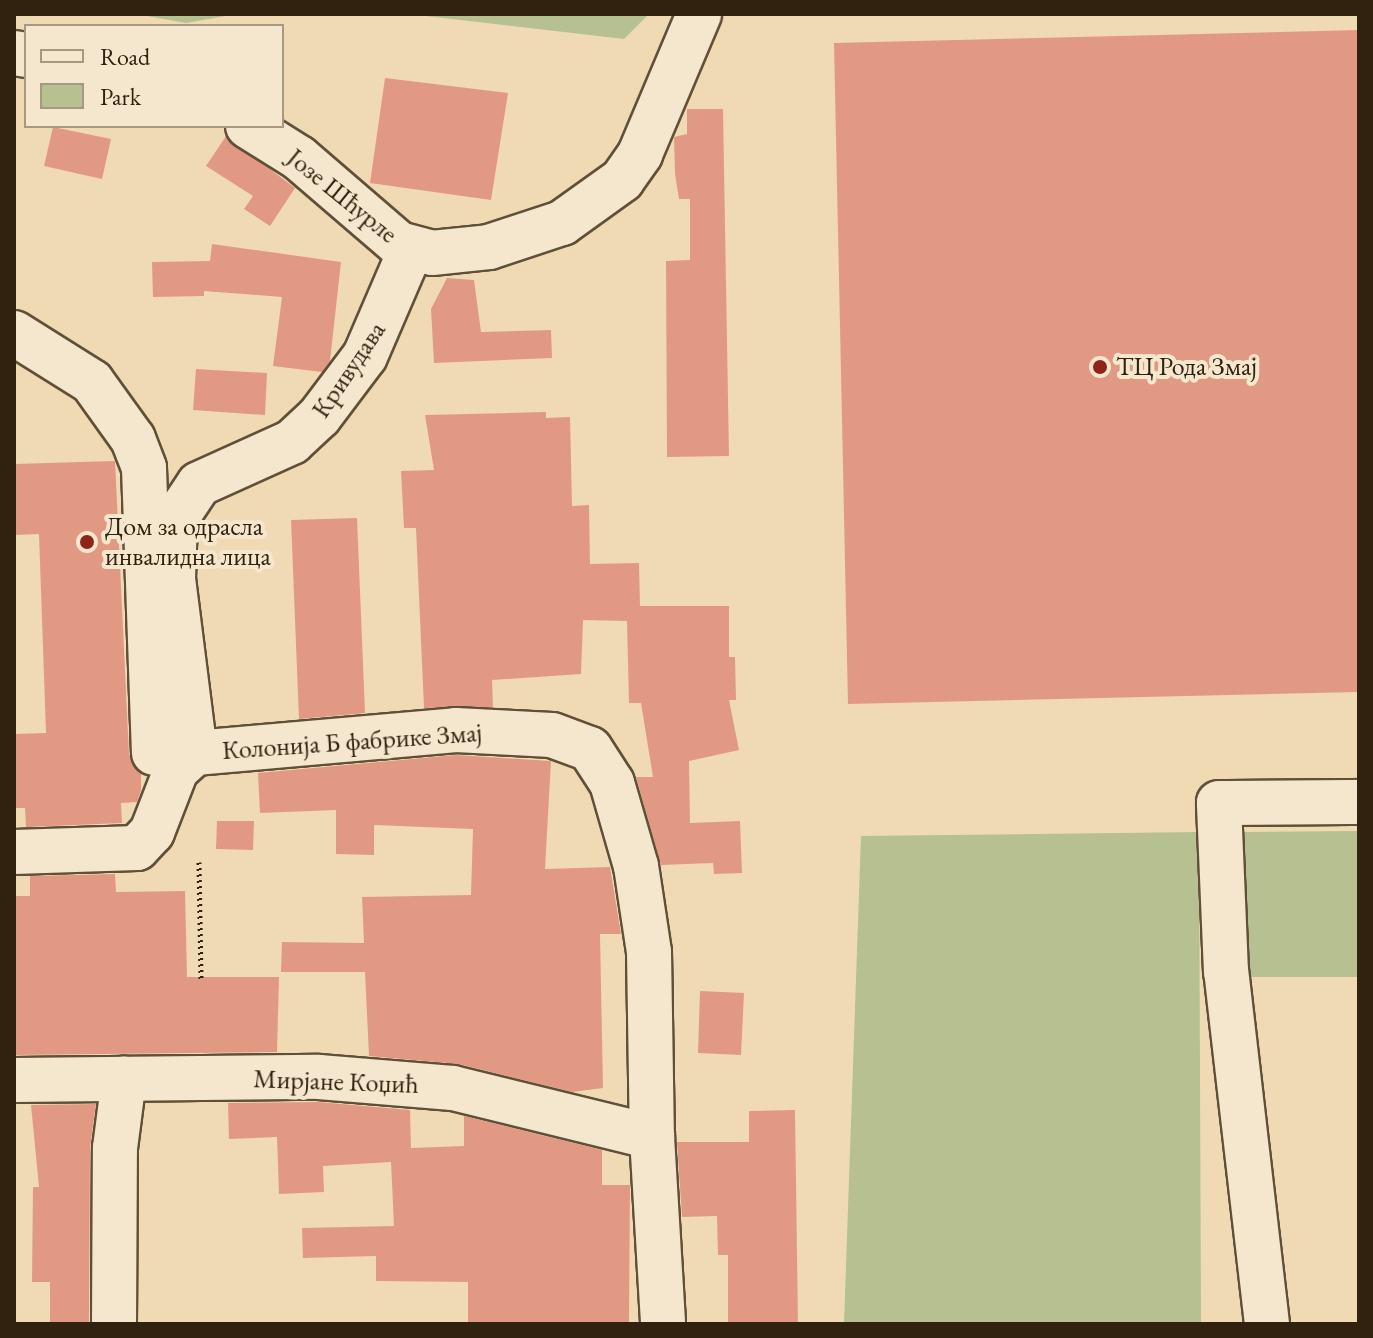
<!DOCTYPE html>
<html>
<head>
<meta charset="utf-8">
<style>
  body { margin:0 }
  #map { position:relative; width:1373px; height:1338px; overflow:hidden; background:#efdab4; font-family:"EB Garamond",serif }
  div>[style] { position:absolute }
  [style*='--x'] { left:calc(var(--x)*1px); top:calc(var(--y)*1px); width:calc(var(--w)*1px); rotate:calc(var(--a)*1deg) }
  .green>* { inset:0; background:#b6c090 }
  .building>* { inset:0; background:#e29984 }
  .path>* { height:5px; margin-top:-2.5px; transform-origin:0; background:repeating-linear-gradient(90deg,#30220f 0 2px,transparent 0 6px) }
  .roads { filter:drop-shadow(2px 0 #605038) drop-shadow(-2px 0 #605038) drop-shadow(0 2px #605038) drop-shadow(0 -2px #605038) }
  .minor>* { height:44px; margin:-22px; padding:0 22px; transform-origin:22px; border-radius:22px; background:#f5e7ce }
  .dots>* { width:22px; height:22px; translate:-50% -50%; box-sizing:border-box; border:4px solid #f5e7ce; border-radius:50% }
  span { translate:-50% -50%; white-space:nowrap; text-align:center; line-height:1.15; -webkit-text-stroke:8px #f5e7ce; paint-order:stroke }
  .street-label { font-size:26px; color:#30220f }
  .poi-label { font-size:26px; color:#30220f }
  .left { translate:0 -50%; text-align:left }
  .frame { position:absolute; inset:0; border:16px solid #30220f; pointer-events:none }
  .legend { position:absolute; left:24px; top:24px; width:260px; height:104px; box-sizing:border-box; background:#f5e7ce; border:2px solid #a69882; margin:0; padding:10px 14px; list-style:none; font-size:24px; color:#30220f }
  .legend li { display:flex; align-items:center; gap:16px; height:40px }
  .legend b { width:40px; border:2px solid #a69882 }
</style>
</head>
<body>
<div id="map">
  <div class="green">
    <div style="clip-path:polygon(136px 14px,237px 14px,186px 23px)"></div>
    <div style="clip-path:polygon(409px 14px,649px 14px,624px 39px)"></div>
    <div style="clip-path:polygon(1359px 831px,1359px 977px,1242px 977px,1242px 832px)"></div>
    <div style="clip-path:polygon(1199px 832px,1201px 1324px,844px 1324px,861px 836px)"></div>
  </div>
  <div class="building">
    <div style="clip-path:polygon(1359px 30px,1359px 692px,848px 704px,834px 43px)"></div>
    <div style="clip-path:polygon(385px 78px,508px 93px,491px 200px,370px 183px)"></div>
    <div style="clip-path:polygon(687px 109px,723px 109px,729px 456px,667px 457px,666px 261px,690px 260px,690px 199px,679px 199px,675px 174px,674px 137px,687px 134px)"></div>
    <div style="clip-path:polygon(53px 127px,111px 139px,102px 179px,44px 166px)"></div>
    <div style="clip-path:polygon(226px 136px,295px 188px,270px 226px,244px 209px,253px 196px,206px 166px)"></div>
    <div style="clip-path:polygon(212px 244px,341px 262px,330px 361px,322px 372px,273px 366px,282px 297px,204px 291px,204px 296px,153px 297px,152px 262px,210px 261px)"></div>
    <div style="clip-path:polygon(447px 278px,474px 280px,481px 332px,551px 330px,552px 358px,434px 363px,431px 309px)"></div>
    <div style="clip-path:polygon(196px 369px,267px 373px,265px 415px,193px 410px)"></div>
    <div style="clip-path:polygon(546px 412px,546px 418px,570px 417px,572px 506px,589px 505px,590px 564px,639px 563px,640px 606px,729px 606px,729px 657px,735px 657px,736px 700px,729px 700px,739px 750px,689px 761px,690px 823px,740px 821px,742px 873px,714px 874px,713px 863px,661px 865px,636px 777px,653px 777px,641px 703px,629px 703px,627px 621px,583px 620px,581px 674px,492px 680px,493px 707px,424px 708px,416px 528px,404px 528px,401px 471px,434px 470px,425px 415px)"></div>
    <div style="clip-path:polygon(115px 461px,129px 754px,141px 774px,141px 790px,137px 802px,121px 803px,122px 823px,26px 827px,25px 808px,14px 808px,14px 734px,46px 733px,39px 534px,14px 535px,14px 464px)"></div>
    <div style="clip-path:polygon(357px 518px,365px 713px,299px 719px,291px 520px)"></div>
    <div style="clip-path:polygon(456px 755px,551px 761px,545px 869px,610px 867px,621px 934px,600px 934px,603px 1088px,572px 1092px,459px 1064px,369px 1056px,365px 972px,281px 972px,282px 942px,364px 943px,362px 897px,471px 895px,473px 829px,374px 825px,374px 855px,336px 854px,336px 810px,260px 813px,258px 773px)"></div>
    <div style="clip-path:polygon(217px 821px,254px 821px,253px 850px,216px 849px)"></div>
    <div style="clip-path:polygon(115px 874px,116px 892px,185px 891px,187px 977px,279px 977px,277px 1052px,14px 1055px,14px 896px,30px 896px,30px 876px)"></div>
    <div style="clip-path:polygon(700px 991px,744px 993px,741px 1055px,698px 1053px)"></div>
    <div style="clip-path:polygon(318px 1102px,410px 1110px,411px 1148px,464px 1146px,464px 1116px,602px 1150px,602px 1185px,630px 1185px,629px 1324px,468px 1324px,468px 1282px,376px 1281px,376px 1256px,303px 1258px,302px 1228px,394px 1226px,391px 1162px,323px 1166px,324px 1192px,279px 1194px,277px 1137px,229px 1139px,228px 1103px)"></div>
    <div style="clip-path:polygon(96px 1104px,90px 1148px,89px 1324px,50px 1324px,50px 1282px,32px 1282px,33px 1187px,39px 1187px,31px 1105px)"></div>
    <div style="clip-path:polygon(795px 1110px,798px 1324px,728px 1324px,728px 1255px,718px 1255px,717px 1216px,682px 1217px,677px 1142px,749px 1142px,749px 1111px)"></div>
  </div>
  <div class="path">
    <div style="--x:199;--y:862;--w:117;--a:89"></div>
  </div>
  <div class="roads">
    <div class="minor">
      <div style="--x:14;--y:53;--w:12;--a:9"></div>
      <div style="--x:248;--y:126;--w:60;--a:32.1"></div>
      <div style="--x:299;--y:158;--w:132;--a:40.7"></div>
      <div style="--x:399;--y:244;--w:34;--a:15"></div>
      <div style="--x:432;--y:253;--w:57;--a:-6"></div>
      <div style="--x:489;--y:247;--w:77;--a:-18.2"></div>
      <div style="--x:562;--y:223;--w:74;--a:-35.6"></div>
      <div style="--x:622;--y:180;--w:32;--a:-55"></div>
      <div style="--x:640;--y:154;--w:152;--a:-67.1"></div>
      <div style="--x:14;--y:333;--w:92;--a:32.1"></div>
      <div style="--x:92;--y:382;--w:70;--a:54.3"></div>
      <div style="--x:133;--y:439;--w:31;--a:69"></div>
      <div style="--x:144;--y:468;--w:285;--a:88"></div>
      <div style="--x:195;--y:753;--w:175;--a:-97.2"></div>
      <div style="--x:173;--y:579;--w:59;--a:-88.1"></div>
      <div style="--x:175;--y:520;--w:43;--a:-56.3"></div>
      <div style="--x:199;--y:484;--w:102;--a:-24.3"></div>
      <div style="--x:292;--y:442;--w:37;--a:-43"></div>
      <div style="--x:319;--y:417;--w:76;--a:-53"></div>
      <div style="--x:365;--y:356;--w:116;--a:-66.7"></div>
      <div style="--x:14;--y:852;--w:123;--a:-1.9"></div>
      <div style="--x:137;--y:848;--w:22;--a:-47"></div>
      <div style="--x:152;--y:832;--w:66;--a:-68.8"></div>
      <div style="--x:176;--y:770;--w:25;--a:-42"></div>
      <div style="--x:195;--y:753;--w:262;--a:-5"></div>
      <div style="--x:456;--y:730;--w:96;--a:3"></div>
      <div style="--x:552;--y:735;--w:40;--a:20.2"></div>
      <div style="--x:590;--y:749;--w:40;--a:57.1"></div>
      <div style="--x:612;--y:783;--w:86;--a:73.9"></div>
      <div style="--x:636;--y:866;--w:87;--a:81.4"></div>
      <div style="--x:649;--y:952;--w:185;--a:89.1"></div>
      <div style="--x:652;--y:1137;--w:187;--a:86.6"></div>
      <div style="--x:14;--y:1080;--w:305;--a:-0.6"></div>
      <div style="--x:319;--y:1077;--w:134;--a:4.7"></div>
      <div style="--x:453;--y:1088;--w:205;--a:13.8"></div>
      <div style="--x:114;--y:1324;--w:176;--a:-89.7"></div>
      <div style="--x:115;--y:1148;--w:70;--a:-82.6"></div>
      <div style="--x:1267;--y:1324;--w:354;--a:-96.6"></div>
      <div style="--x:1226;--y:972;--w:169;--a:-92.4"></div>
      <div style="--x:1219;--y:803;--w:140;--a:-0.4"></div>
    </div>
  </div>
  <div class="dots">
    <div style="left:1100px;top:367px;background:#8f2418"></div>
    <div style="left:87px;top:542px;background:#8f2418"></div>
  </div>
  <div class="street-label">
    <span style="left:342px;top:196px;rotate:39deg">Јозе Шћурле</span>
    <span style="left:349px;top:370px;rotate:-56deg">Кривудава</span>
    <span style="left:352px;top:742px;rotate:-4deg">Колонија Б фабрике Змај</span>
    <span style="left:336px;top:1082px;rotate:2deg">Мирјане Коџић</span>
  </div>
  <div class="poi-label">
    <span class="left" style="left:1116px;top:367px">ТЦ Рода Змај</span>
    <span class="left" style="left:105px;top:542px">Дом за одрасла<br>инвалидна лица</span>
  </div>
  <div class="frame"></div>
  <ul class="legend">
  <li><b style="height:10px;background:#f5e7ce"></b>Road</li>
  <li><b style="height:22px;background:#b6c090"></b>Park</li>
  </ul>
</div>
</body>
</html>
